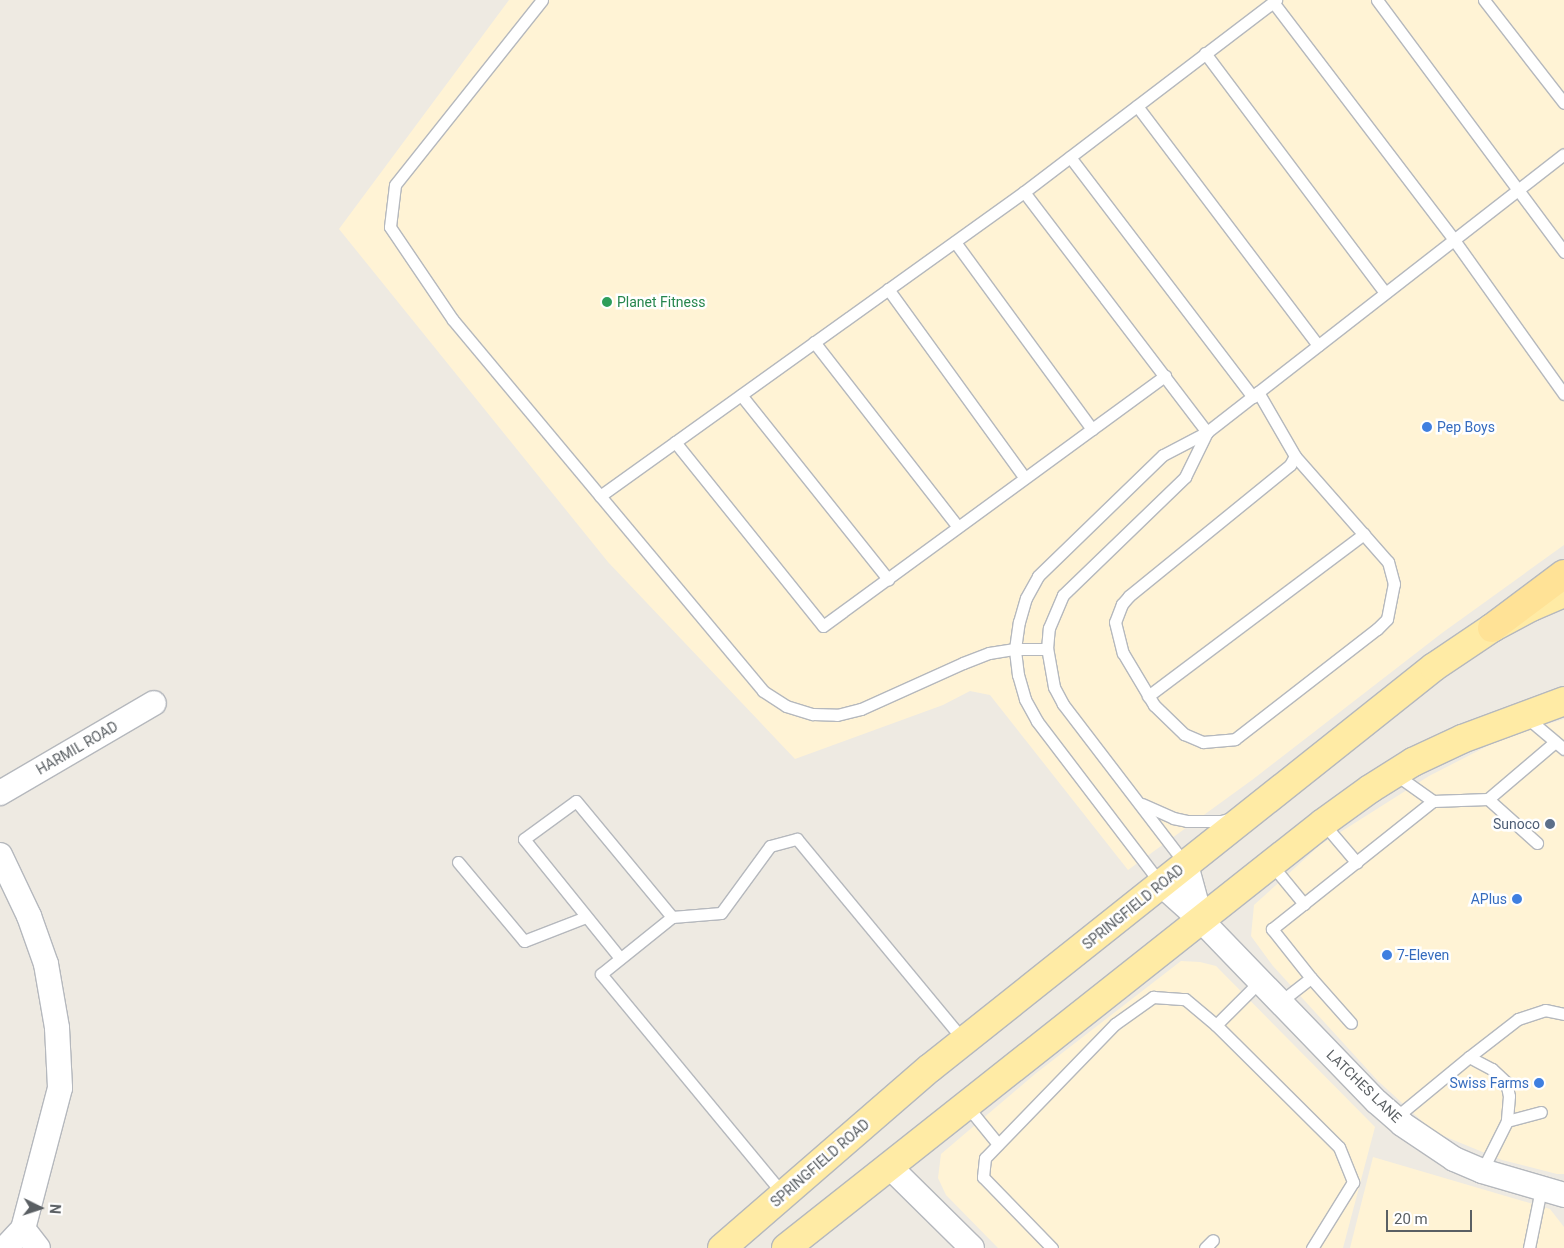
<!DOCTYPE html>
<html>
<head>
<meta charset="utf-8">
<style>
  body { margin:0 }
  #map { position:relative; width:1564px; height:1248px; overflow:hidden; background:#eeeae2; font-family:Roboto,sans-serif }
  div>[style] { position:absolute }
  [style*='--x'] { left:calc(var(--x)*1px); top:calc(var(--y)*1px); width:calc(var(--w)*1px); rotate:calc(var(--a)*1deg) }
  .commercial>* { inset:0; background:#fff3d5 }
  .roads { filter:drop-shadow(1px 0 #b5b8bd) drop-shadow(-1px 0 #b5b8bd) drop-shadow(0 1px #b5b8bd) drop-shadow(0 -1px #b5b8bd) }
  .service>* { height:11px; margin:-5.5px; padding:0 5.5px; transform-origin:5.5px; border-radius:5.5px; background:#fff }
  .minor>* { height:24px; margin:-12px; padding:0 12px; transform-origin:12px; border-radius:12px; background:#fff }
  .primary>* { height:28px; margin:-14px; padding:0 14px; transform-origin:14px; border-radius:14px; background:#ffeba5 }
  .trunk>* { height:28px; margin:-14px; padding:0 14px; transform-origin:14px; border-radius:14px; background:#ffe296 }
  .dots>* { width:14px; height:14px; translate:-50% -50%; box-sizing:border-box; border:2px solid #fff; border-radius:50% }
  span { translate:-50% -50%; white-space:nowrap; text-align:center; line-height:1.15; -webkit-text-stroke:5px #fff; paint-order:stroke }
  .leisure-label { font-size:14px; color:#27864d }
  .left { translate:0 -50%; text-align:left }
  .shop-label { font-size:14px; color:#366cbe }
  .right { translate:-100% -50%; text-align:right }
  .street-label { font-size:14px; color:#5a5f63 }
  .service-label { font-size:14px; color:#4e5e75 }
  .north { position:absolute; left:15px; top:1183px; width:50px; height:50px; -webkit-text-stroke:4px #fff; paint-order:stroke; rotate:94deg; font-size:14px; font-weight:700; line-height:20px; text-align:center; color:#5a5f63 }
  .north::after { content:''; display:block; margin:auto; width:18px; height:22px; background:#5a5f63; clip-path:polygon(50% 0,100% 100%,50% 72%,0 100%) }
  .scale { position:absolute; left:1386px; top:1210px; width:86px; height:22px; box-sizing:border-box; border:2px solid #5a5f63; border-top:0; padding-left:6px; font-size:15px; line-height:18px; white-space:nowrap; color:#5a5f63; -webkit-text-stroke:4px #fff; paint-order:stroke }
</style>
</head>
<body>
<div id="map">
  <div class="commercial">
    <div style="clip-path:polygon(509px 0,1564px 0,1564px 545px,1442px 633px,1252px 780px,1128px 870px,990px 695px,970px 691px,943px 705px,795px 759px,608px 562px,339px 229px)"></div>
    <div style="clip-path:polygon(1564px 719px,1564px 1174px,1557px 1174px,1502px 1160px,1434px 1132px,1378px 1081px,1273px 966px,1251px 936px,1254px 905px,1320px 845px,1429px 776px,1505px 737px)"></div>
    <div style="clip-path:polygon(1181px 961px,1200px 962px,1216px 966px,1375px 1127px,1343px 1248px,998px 1248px,946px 1195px,938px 1178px,941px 1154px,1035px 1074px)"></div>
    <div style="clip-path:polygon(1373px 1157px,1550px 1209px,1564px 1227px,1564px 1248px,1350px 1248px)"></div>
  </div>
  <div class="roads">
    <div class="service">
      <div style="--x:542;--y:0;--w:236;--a:128.5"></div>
      <div style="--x:395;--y:185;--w:42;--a:96.8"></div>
      <div style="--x:390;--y:227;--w:112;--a:55.9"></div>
      <div style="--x:453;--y:320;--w:483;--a:50.1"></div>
      <div style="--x:763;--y:691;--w:27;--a:33"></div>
      <div style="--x:786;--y:706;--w:28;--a:17"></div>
      <div style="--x:813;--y:714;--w:24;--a:2"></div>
      <div style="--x:837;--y:715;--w:25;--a:-14"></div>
      <div style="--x:861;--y:709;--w:112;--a:-24.3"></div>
      <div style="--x:963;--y:663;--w:28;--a:-21"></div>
      <div style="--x:989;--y:653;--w:26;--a:-9"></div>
      <div style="--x:1015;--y:649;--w:32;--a:0"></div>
      <div style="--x:1377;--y:0;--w:314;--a:53.4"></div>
      <div style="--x:1484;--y:0;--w:130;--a:52.2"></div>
      <div style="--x:1273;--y:2;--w:299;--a:52.7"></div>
      <div style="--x:1454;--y:240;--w:189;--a:54.5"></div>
      <div style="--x:1205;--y:53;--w:300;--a:53.1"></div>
      <div style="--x:1137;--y:106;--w:300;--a:52.9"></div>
      <div style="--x:1070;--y:157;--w:302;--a:52.7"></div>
      <div style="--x:1024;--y:192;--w:317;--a:-37.3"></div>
      <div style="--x:955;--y:242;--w:232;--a:53.8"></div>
      <div style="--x:888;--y:289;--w:233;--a:54.1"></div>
      <div style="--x:814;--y:342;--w:234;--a:52.1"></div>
      <div style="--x:1258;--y:392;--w:74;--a:60"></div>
      <div style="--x:1295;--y:456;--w:10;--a:119"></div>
      <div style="--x:1290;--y:465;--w:208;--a:140.9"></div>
      <div style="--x:1129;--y:596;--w:11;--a:131"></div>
      <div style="--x:1122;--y:604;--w:19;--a:111"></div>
      <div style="--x:1115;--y:622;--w:32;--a:76"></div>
      <div style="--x:1123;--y:653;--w:61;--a:59.2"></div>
      <div style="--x:1154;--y:705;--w:42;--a:44"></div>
      <div style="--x:1184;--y:734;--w:21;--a:23"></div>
      <div style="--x:1203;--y:742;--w:32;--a:-5"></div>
      <div style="--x:1235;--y:739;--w:180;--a:-37.8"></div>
      <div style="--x:1377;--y:629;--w:14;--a:-45"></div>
      <div style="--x:1387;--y:619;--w:36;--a:-79"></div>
      <div style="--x:1394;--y:584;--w:23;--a:-105"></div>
      <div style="--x:1388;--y:562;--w:141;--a:-131.3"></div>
      <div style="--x:741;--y:395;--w:236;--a:51.4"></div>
      <div style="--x:675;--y:442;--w:236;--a:51.2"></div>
      <div style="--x:823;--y:626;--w:424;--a:-36.2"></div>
      <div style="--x:600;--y:496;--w:522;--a:-35.64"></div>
      <div style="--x:1024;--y:192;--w:302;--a:52.7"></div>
      <div style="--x:1148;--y:696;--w:270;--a:-36.9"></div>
      <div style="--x:1525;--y:716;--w:51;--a:40.2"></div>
      <div style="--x:1395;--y:774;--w:47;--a:35.4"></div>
      <div style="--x:1433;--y:801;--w:55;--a:-2.1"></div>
      <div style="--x:1488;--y:799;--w:66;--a:41.9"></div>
      <div style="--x:1488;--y:799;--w:88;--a:-40.4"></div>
      <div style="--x:1142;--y:804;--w:34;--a:24"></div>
      <div style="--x:1173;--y:818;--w:14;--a:12"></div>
      <div style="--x:1187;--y:821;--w:34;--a:0"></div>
      <div style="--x:1221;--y:821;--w:11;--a:-15"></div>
      <div style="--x:1323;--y:823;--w:52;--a:49.6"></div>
      <div style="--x:458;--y:862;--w:103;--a:50.1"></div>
      <div style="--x:524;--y:941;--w:66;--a:-21.2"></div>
      <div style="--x:1271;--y:864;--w:52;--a:50.5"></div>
      <div style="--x:1186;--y:865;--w:203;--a:-127.4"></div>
      <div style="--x:1063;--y:704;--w:19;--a:-118"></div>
      <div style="--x:1054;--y:687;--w:39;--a:-100"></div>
      <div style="--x:1047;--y:649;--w:21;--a:-85"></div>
      <div style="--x:1049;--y:628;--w:36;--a:-67"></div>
      <div style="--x:1063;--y:595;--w:170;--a:-44"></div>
      <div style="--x:1185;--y:477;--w:50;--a:-63.9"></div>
      <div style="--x:1161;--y:884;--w:205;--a:-127.3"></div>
      <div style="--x:1037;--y:721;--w:25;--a:-119"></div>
      <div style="--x:1025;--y:699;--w:25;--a:-106"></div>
      <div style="--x:1018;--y:675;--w:26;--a:-97"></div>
      <div style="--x:1015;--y:649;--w:27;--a:-82"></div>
      <div style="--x:1019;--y:622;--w:25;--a:-74"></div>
      <div style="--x:1026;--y:598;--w:25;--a:-61"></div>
      <div style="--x:1038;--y:576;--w:174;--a:-44.1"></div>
      <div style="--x:1163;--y:455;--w:50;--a:-27.6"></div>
      <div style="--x:1207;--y:432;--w:452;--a:-37.9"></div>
      <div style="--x:672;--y:917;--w:49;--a:-4.7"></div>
      <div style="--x:721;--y:913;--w:83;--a:-53.8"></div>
      <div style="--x:770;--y:846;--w:28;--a:-15"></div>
      <div style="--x:797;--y:839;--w:262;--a:50.4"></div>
      <div style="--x:620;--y:958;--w:153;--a:-128.9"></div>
      <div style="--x:524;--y:839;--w:64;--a:-36.2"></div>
      <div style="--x:576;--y:801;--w:151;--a:50.4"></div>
      <div style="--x:672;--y:917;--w:91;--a:141.2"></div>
      <div style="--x:601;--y:974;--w:287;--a:50.4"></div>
      <div style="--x:1311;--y:978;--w:63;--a:-128.5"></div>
      <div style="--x:1272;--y:929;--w:206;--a:-38.5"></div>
      <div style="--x:1280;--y:1002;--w:39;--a:-38"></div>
      <div style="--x:1311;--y:978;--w:60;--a:48.4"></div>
      <div style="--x:1216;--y:1025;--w:62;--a:-45"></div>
      <div style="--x:1469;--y:1057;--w:62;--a:-37.8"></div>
      <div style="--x:1518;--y:1019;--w:28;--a:-18"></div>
      <div style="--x:1545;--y:1010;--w:19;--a:12"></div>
      <div style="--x:967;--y:1106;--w:49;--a:50.8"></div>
      <div style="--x:1395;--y:1118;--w:96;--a:-39.5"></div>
      <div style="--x:1469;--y:1057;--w:26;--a:28"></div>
      <div style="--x:1492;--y:1069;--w:19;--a:43"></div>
      <div style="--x:1506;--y:1082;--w:14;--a:78"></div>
      <div style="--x:1509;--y:1096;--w:25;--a:95"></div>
      <div style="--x:1507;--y:1121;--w:56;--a:116.6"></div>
      <div style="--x:1507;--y:1121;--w:35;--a:-15"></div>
      <div style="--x:1052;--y:1248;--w:99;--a:-134.2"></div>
      <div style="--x:983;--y:1177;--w:19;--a:-84"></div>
      <div style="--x:985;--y:1158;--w:187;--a:-45.9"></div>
      <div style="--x:1115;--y:1024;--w:47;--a:-35.4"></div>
      <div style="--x:1153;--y:997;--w:32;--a:4"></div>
      <div style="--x:1185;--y:999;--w:40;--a:40"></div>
      <div style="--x:1216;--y:1025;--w:173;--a:44.8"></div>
      <div style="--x:1339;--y:1147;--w:38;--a:68"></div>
      <div style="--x:1353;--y:1182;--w:78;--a:121.8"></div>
      <div style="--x:1205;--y:1248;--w:11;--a:-45"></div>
      <div style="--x:1529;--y:1248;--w:60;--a:-78.5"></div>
    </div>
    <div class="minor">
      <div style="--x:0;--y:793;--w:178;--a:-30.3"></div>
      <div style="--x:0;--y:855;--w:68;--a:64.6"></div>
      <div style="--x:29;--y:916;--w:51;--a:70.5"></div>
      <div style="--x:46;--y:964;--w:65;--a:80.2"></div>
      <div style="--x:57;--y:1028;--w:60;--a:87.1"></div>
      <div style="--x:60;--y:1088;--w:146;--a:104.7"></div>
      <div style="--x:23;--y:1229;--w:26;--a:133"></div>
      <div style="--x:1186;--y:865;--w:57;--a:74.7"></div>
      <div style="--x:1161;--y:884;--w:54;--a:42"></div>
      <div style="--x:1201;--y:920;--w:253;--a:46"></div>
      <div style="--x:1377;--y:1102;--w:33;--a:41"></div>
      <div style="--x:1402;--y:1124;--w:63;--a:33.9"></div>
      <div style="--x:1454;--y:1159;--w:30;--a:23"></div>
      <div style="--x:1482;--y:1171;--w:85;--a:16.3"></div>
      <div style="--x:890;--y:1167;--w:115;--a:44.6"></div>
      <div style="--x:23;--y:1229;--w:24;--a:52"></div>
    </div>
    <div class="primary">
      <div style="--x:722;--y:1248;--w:275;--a:-40.9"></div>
      <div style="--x:930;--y:1068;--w:644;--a:-38.51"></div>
      <div style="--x:1434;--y:667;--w:70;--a:-33.9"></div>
      <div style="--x:1492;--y:628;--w:44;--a:-28.3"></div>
      <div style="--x:1531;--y:607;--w:36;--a:-23"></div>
      <div style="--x:786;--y:1248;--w:685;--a:-38.36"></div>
      <div style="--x:1323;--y:823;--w:58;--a:-35.9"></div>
      <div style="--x:1370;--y:789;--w:51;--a:-32.1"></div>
      <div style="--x:1413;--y:762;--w:54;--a:-25.1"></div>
      <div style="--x:1462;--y:739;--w:109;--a:-20.4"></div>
    </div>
    <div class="trunk">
      <div style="--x:1492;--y:628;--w:90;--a:-36.9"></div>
    </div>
  </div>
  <div class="dots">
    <div style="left:607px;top:302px;background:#2e9e5b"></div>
    <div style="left:1427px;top:427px;background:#3f7fe0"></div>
    <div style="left:1550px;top:824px;background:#5c6f8a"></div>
    <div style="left:1517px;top:899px;background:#3f7fe0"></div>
    <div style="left:1387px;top:955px;background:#3f7fe0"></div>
    <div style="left:1539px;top:1083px;background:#3f7fe0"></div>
  </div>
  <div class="leisure-label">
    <span class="left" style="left:617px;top:302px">Planet Fitness</span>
  </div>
  <div class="shop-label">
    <span class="left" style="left:1437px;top:427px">Pep Boys</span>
    <span class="right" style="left:1507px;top:899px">APlus</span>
    <span class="left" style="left:1397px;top:955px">7-Eleven</span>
    <span class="right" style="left:1529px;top:1083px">Swiss Farms</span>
  </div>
  <div class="street-label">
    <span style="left:77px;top:748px;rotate:-30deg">HARMIL ROAD</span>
    <span style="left:1133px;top:907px;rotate:-39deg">SPRINGFIELD ROAD</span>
    <span style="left:1364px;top:1086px;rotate:44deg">LATCHES LANE</span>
    <span style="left:820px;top:1163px;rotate:-41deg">SPRINGFIELD ROAD</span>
  </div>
  <div class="service-label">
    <span class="right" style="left:1540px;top:824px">Sunoco</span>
  </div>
  <div class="north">N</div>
  <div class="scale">20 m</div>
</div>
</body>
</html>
